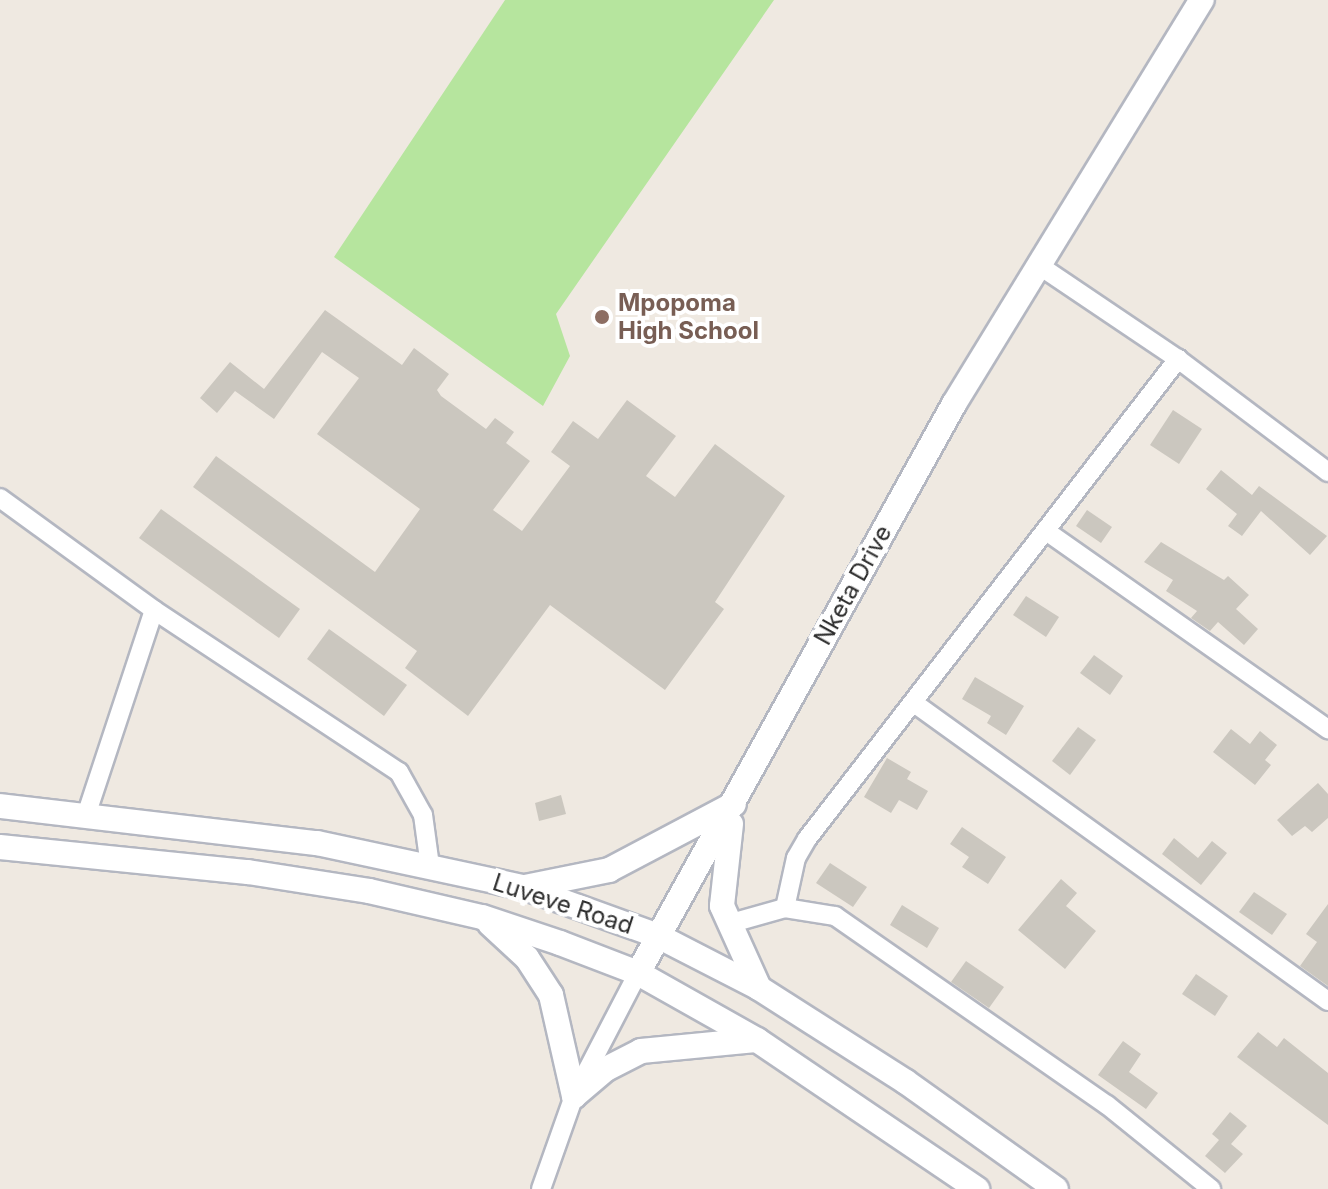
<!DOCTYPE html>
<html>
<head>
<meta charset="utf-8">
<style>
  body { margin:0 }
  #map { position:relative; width:1328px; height:1189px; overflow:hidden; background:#efe9e1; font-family:Inter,sans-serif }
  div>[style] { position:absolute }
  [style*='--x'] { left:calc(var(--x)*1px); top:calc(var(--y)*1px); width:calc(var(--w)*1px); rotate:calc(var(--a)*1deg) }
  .green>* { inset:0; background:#b6e59e }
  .building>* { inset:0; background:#cbc7bf }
  .roads { filter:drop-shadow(2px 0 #b4b7c1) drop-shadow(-2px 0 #b4b7c1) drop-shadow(0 2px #b4b7c1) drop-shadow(0 -2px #b4b7c1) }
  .minor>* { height:18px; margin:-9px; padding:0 9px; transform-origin:9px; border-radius:9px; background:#fff }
  .tertiary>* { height:24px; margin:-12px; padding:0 12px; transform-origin:12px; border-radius:12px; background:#fff }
  .dots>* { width:22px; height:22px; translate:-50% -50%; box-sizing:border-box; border:4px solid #fff; border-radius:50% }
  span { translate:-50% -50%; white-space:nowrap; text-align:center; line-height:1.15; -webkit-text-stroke:8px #fff; paint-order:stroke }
  .education-label { font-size:24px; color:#785e54; font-weight:700 }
  .left { translate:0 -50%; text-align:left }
  .street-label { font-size:24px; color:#2e2e2e }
</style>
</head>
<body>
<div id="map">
  <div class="green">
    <div style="clip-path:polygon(505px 0,774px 0,556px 314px,570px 356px,543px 406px,334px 257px)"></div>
  </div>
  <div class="building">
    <div style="clip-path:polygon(325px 310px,402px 365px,414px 348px,449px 374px,437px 390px,441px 396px,486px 429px,495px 418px,514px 432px,506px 443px,530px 461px,493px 510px,522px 531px,570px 466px,551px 452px,573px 421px,598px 439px,627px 400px,676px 436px,646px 476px,675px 497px,715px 444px,785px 496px,715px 602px,724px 609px,665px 690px,550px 605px,468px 716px,405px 668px,417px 651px,193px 487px,216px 456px,375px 572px,420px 509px,317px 434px,359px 378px,322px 352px,274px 419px,235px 391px,217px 413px,200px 398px,230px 362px,264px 389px)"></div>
    <div style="clip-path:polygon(1173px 410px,1202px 429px,1179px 464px,1150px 445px)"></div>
    <div style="clip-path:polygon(1221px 470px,1252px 495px,1259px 486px,1327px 536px,1310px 555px,1261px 511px,1242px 536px,1228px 526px,1237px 514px,1206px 489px)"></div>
    <div style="clip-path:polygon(161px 509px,300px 609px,279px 638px,139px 538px)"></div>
    <div style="clip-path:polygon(1087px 510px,1112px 527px,1101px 543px,1076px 526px)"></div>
    <div style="clip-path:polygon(1161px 542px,1224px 580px,1228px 576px,1249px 595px,1236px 609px,1258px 629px,1244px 645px,1218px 622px,1210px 631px,1191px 618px,1197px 611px,1166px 591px,1173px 580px,1144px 562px)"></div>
    <div style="clip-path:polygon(1026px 596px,1059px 617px,1046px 637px,1013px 615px)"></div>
    <div style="clip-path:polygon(329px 629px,407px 685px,384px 716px,307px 659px)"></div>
    <div style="clip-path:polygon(1094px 655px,1123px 676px,1110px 695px,1080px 673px)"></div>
    <div style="clip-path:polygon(975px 677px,1024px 706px,1006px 735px,987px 723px,991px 716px,962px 699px)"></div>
    <div style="clip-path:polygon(1078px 727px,1096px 740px,1070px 775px,1052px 761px)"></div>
    <div style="clip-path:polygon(1231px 729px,1250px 744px,1260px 731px,1277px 745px,1265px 760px,1271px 765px,1255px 785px,1213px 752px)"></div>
    <div style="clip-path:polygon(887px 758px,911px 772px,907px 779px,928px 791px,917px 810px,899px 800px,891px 813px,864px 797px)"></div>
    <div style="clip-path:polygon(1318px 783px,1328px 794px,1328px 818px,1312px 832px,1305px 826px,1292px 836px,1277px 820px)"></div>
    <div style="clip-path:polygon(561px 795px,566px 814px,539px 821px,535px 803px)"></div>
    <div style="clip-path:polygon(962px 827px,1006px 857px,988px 884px,962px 867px,969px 857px,950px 844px)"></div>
    <div style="clip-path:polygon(1174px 838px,1198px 858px,1212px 841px,1227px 853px,1201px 885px,1162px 854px)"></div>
    <div style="clip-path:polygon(830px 863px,867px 887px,853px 907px,816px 883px)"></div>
    <div style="clip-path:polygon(1061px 879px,1077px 893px,1066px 906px,1096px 931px,1065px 969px,1018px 930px)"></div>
    <div style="clip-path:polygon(1254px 892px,1287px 914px,1272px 935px,1239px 912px)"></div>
    <div style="clip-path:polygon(1328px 904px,1328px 986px,1300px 966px,1317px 942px,1306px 934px)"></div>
    <div style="clip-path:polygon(902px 905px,939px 928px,927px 948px,890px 925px)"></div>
    <div style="clip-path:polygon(966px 961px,1004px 987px,989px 1008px,951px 982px)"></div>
    <div style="clip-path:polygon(1196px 974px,1228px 996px,1215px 1016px,1182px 994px)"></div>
    <div style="clip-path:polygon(1258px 1032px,1277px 1047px,1284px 1038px,1328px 1073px,1328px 1125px,1237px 1057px)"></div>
    <div style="clip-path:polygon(1123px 1041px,1141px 1054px,1129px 1072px,1158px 1093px,1146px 1109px,1098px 1075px)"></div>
    <div style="clip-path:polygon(1230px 1112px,1247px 1126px,1231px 1144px,1243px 1154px,1225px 1173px,1205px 1156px,1219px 1140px,1212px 1134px)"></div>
  </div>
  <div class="roads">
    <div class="minor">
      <div style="--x:1037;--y:264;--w:170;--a:34"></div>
      <div style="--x:1178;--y:359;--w:188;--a:37"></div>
      <div style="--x:0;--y:498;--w:190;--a:36"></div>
      <div style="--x:154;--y:610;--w:217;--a:108.3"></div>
      <div style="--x:1046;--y:531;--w:345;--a:35.1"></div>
      <div style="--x:154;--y:610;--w:294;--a:33.5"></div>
      <div style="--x:399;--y:772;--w:49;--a:60.8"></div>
      <div style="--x:423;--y:815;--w:51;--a:82.2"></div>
      <div style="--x:914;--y:703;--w:510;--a:35.75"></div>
      <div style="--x:785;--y:908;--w:51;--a:-77.6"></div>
      <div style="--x:796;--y:858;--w:22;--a:-60"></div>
      <div style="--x:807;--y:839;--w:607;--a:-52.3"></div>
      <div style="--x:728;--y:924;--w:59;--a:-15.7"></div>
      <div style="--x:785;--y:908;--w:51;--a:9.1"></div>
      <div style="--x:835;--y:916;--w:331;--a:34.8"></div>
      <div style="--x:1107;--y:1105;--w:134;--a:38.9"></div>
      <div style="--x:541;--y:1189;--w:99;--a:-70.5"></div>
      <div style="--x:574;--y:1096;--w:139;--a:-62.5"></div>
    </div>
    <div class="tertiary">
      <div style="--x:0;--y:806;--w:319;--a:6.7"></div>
      <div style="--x:317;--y:843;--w:211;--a:12.1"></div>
      <div style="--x:523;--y:887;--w:144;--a:19.9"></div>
      <div style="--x:658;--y:936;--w:114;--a:27.2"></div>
      <div style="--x:759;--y:988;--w:174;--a:32.6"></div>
      <div style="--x:906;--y:1082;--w:184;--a:35.5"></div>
      <div style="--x:731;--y:824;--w:82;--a:96.3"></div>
      <div style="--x:722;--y:906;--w:90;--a:65.7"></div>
      <div style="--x:0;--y:847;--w:249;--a:5.8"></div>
      <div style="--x:248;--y:872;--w:122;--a:8.9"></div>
      <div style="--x:369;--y:891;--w:116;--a:13"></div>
      <div style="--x:482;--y:917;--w:82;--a:18.4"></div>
      <div style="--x:560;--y:943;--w:84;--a:21"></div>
      <div style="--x:638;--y:973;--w:137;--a:29.4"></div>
      <div style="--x:757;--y:1040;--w:266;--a:34.1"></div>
      <div style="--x:525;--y:887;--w:86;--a:-11.4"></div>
      <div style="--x:609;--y:870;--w:141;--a:-27.8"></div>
      <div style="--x:490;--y:924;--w:50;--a:42.6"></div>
      <div style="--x:527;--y:958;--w:44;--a:57"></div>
      <div style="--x:551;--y:995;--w:104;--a:77.2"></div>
      <div style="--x:574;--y:1096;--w:42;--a:-40.2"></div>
      <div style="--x:606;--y:1069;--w:39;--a:-27"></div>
      <div style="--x:641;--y:1051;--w:115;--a:-5.5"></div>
      <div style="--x:638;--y:973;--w:651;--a:-60.95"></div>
      <div style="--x:954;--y:404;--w:474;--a:-58.5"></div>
    </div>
  </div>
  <div class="dots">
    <div style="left:602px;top:317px;background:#8d6e63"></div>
  </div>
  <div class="education-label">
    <span class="left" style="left:618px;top:317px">Mpopoma<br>High School</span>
  </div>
  <div class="street-label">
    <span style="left:853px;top:585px;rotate:-61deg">Nketa Drive</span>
    <span style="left:563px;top:904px;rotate:18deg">Luveve Road</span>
  </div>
</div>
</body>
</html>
